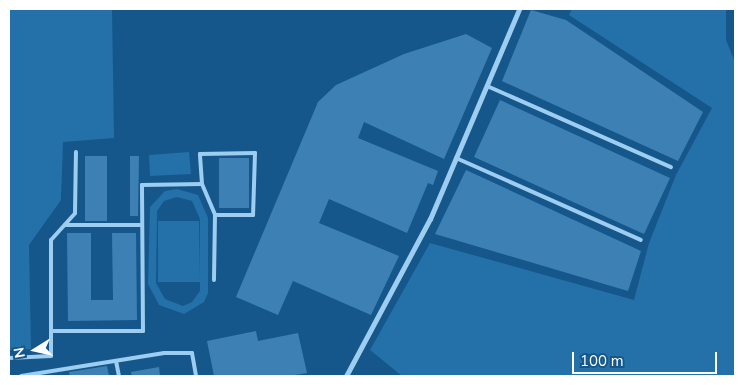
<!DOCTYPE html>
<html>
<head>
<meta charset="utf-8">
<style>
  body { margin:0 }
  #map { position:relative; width:744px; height:385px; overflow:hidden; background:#15578b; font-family:"Nunito Sans",sans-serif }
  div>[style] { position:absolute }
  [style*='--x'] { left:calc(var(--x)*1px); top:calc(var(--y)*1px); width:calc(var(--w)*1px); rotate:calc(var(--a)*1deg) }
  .green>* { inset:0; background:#2470a8 }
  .building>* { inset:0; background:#3d81b4 }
  .lane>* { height:4px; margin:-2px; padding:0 2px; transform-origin:2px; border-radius:2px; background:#9dcdf0 }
  .street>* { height:5px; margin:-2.5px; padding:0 2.5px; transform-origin:2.5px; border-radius:2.5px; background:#9dcdf0 }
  span { translate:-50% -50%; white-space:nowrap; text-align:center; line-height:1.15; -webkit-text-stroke:4px #15578b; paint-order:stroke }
  .frame { position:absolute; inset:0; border:10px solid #fff; pointer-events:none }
  .north { position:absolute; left:10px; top:325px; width:50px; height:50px; -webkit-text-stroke:4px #15578b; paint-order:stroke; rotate:260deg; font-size:14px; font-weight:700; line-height:20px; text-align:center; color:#fff }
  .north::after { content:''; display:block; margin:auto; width:18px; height:22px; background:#fff; clip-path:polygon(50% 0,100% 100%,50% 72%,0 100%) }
  .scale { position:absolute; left:572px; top:352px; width:145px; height:22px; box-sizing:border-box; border:2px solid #fff; border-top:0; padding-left:6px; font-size:15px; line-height:18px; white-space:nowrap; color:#fff; -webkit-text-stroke:4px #15578b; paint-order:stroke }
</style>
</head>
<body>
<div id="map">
  <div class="green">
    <div style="clip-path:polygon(9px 9px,112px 9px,114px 138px,63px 142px,61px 200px,29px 245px,31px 349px,9px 350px)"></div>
    <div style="clip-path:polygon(572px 9px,726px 9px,726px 40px,735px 62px,735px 376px,402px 376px,370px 350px,430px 243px,634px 300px,649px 243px,676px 175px,712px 108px,569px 15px)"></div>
    <div style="clip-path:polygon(189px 152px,191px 174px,150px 176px,149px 155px)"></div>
    <div style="clip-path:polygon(evenodd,177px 189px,198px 195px,208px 218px,208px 293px,204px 302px,184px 314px,159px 305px,148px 284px,150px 207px,165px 191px,177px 189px,177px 197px,192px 201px,200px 219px,200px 291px,192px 302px,183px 306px,165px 299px,156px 283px,157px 211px,164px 201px,177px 197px)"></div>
    <div style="clip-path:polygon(158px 221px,199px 221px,200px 282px,158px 282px)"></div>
  </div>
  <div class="building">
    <div style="clip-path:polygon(531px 10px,566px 20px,703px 112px,678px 161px,502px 81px)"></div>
    <div style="clip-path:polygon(466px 34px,492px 48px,444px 159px,364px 122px,358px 138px,438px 171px,433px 185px,428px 183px,407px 233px,329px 199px,319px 223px,399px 256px,371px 315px,293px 281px,278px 315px,236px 297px,318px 102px,336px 85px,404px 54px)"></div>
    <div style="clip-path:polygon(500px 100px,670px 178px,644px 234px,474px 157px)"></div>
    <div style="clip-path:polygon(85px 156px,107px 156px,107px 221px,85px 221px)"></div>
    <div style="clip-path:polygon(130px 156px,139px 156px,138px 216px,130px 216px)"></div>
    <div style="clip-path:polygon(219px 158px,249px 158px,249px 208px,219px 208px)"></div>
    <div style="clip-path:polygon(466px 170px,641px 251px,628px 291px,435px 234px)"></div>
    <div style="clip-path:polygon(67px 233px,91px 233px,91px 300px,113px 300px,112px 233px,136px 233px,137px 320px,68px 321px)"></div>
    <div style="clip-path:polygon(256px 331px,258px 341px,298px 333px,307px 373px,289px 376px,214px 376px,207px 341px)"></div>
    <div style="clip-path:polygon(107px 366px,109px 376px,70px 376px,69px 372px)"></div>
    <div style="clip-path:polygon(159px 367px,160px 376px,132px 376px,131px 372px)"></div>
  </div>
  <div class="lane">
    <div style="--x:487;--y:86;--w:201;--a:23.8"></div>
    <div style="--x:456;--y:158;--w:202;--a:23.9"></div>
    <div style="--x:202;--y:184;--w:34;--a:67"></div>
    <div style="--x:215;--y:215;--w:65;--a:90.9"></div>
    <div style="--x:65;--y:225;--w:77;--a:0"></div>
    <div style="--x:51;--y:331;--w:92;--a:0"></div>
    <div style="--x:143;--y:331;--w:146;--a:-90.4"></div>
    <div style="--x:142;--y:185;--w:60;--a:-1"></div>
    <div style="--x:202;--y:184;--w:30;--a:-94"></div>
    <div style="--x:200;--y:154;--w:55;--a:-1"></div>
    <div style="--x:255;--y:153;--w:62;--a:91.8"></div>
    <div style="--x:253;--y:215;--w:38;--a:180"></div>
    <div style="--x:9;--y:358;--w:42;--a:-2.7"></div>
    <div style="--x:51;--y:356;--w:116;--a:-90"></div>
    <div style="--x:51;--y:240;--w:36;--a:-48"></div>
    <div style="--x:75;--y:213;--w:61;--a:-89.1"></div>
    <div style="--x:116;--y:361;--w:15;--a:79"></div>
    <div style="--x:21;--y:376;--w:145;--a:-9.1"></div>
    <div style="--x:164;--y:353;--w:28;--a:0"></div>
    <div style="--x:192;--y:353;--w:23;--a:80"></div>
  </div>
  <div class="street">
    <div style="--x:346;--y:376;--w:178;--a:-61.9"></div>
    <div style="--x:430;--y:219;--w:228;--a:-67"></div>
  </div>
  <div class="frame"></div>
  <div class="north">N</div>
  <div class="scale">100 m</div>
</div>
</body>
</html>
